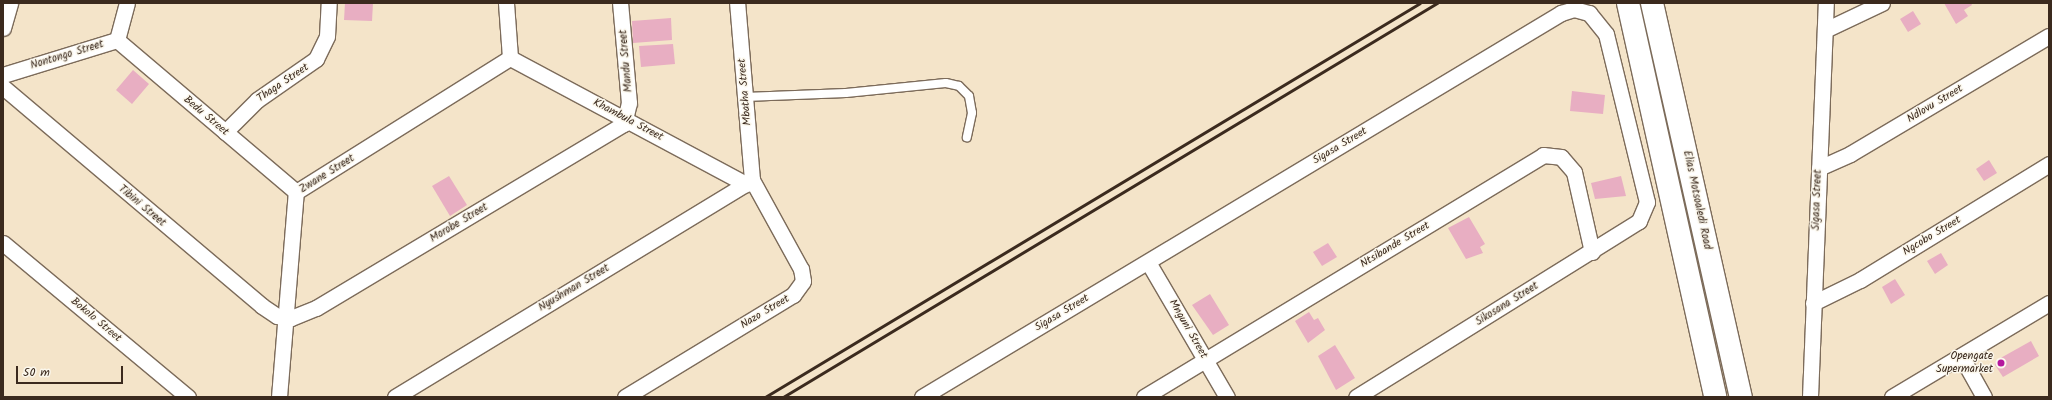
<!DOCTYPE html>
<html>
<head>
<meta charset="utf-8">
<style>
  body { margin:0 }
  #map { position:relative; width:2052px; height:400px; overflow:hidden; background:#f4e4c9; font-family:Kalam,sans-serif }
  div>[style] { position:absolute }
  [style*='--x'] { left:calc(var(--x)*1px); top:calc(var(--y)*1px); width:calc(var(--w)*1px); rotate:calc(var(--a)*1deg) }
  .building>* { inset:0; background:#e8aec2 }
  .roads { filter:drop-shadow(1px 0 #7c6b5a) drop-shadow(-1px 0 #7c6b5a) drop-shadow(0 1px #7c6b5a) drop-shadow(0 -1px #7c6b5a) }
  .lane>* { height:8px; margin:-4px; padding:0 4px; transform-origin:4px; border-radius:4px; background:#fff }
  .street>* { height:15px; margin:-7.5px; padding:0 7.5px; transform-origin:7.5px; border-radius:7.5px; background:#fff }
  .secondary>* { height:22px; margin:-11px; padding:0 11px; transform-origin:11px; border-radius:11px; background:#fff }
  .rail>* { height:3px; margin:-1.5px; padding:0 1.5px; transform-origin:1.5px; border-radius:1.5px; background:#3b2a1e }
  .dots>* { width:11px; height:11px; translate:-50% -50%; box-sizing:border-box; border:2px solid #fbf7ec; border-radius:50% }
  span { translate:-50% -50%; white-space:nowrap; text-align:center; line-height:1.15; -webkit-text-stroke:3px #fbf7ec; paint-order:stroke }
  .street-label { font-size:11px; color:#3b2a1e }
  .poi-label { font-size:11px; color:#3b2a1e }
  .right { translate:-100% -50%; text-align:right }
  .frame { position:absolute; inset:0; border:4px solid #3b2a1e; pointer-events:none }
  .scale { position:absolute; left:16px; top:366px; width:107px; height:18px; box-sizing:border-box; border:2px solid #3b2a1e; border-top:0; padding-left:5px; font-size:12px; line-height:14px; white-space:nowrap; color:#3b2a1e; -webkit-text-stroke:3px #fbf7ec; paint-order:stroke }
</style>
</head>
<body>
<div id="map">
  <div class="building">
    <div style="clip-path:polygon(345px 3px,373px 3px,372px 21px,344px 20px)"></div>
    <div style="clip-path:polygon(1944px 3px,1971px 3px,1972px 5px,1964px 10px,1968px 16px,1956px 24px)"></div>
    <div style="clip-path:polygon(1913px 11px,1921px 24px,1908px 32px,1900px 19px)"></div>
    <div style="clip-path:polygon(671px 18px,672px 40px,633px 43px,632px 21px)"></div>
    <div style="clip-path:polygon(673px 44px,675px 64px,641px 67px,639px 46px)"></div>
    <div style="clip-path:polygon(133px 70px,149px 84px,132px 104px,116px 90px)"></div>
    <div style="clip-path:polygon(1572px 91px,1605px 95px,1603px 114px,1570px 111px)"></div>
    <div style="clip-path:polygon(1989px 160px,1997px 173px,1984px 181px,1976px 169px)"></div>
    <div style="clip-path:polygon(449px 176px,467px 205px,450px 216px,432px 186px)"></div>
    <div style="clip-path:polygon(1621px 176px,1626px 196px,1595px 199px,1591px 183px)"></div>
    <div style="clip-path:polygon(1469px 217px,1485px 244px,1480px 247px,1483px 253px,1466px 259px,1448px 228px)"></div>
    <div style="clip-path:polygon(1328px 243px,1337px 257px,1322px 266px,1313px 252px)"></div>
    <div style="clip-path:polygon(1941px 253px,1948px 265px,1935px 274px,1927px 261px)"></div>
    <div style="clip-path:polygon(1895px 279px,1905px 295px,1891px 304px,1882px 287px)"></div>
    <div style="clip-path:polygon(1210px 294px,1229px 325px,1213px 335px,1192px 305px)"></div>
    <div style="clip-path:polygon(1309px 312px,1314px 320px,1318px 318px,1325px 330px,1308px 343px,1295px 321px)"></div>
    <div style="clip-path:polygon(2031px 341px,2039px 356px,2003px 377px,1995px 365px,1997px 360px)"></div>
    <div style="clip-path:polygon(1335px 345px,1355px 378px,1336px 390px,1318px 356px)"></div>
  </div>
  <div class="roads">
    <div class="lane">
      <div style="--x:745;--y:97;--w:101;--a:-2.3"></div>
      <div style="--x:846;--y:93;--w:100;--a:-5.7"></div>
      <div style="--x:946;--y:83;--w:13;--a:13"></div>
      <div style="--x:959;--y:86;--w:14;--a:45"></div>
      <div style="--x:969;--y:96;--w:17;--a:80"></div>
      <div style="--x:972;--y:113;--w:25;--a:102"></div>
    </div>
    <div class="street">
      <div style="--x:506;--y:3;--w:55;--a:85.8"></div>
      <div style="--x:3;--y:28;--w:26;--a:-74"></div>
      <div style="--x:1825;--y:30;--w:63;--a:-25.3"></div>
      <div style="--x:117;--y:40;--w:235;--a:40.3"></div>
      <div style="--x:117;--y:40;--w:38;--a:-75"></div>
      <div style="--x:510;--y:58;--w:268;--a:28.1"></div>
      <div style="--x:3;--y:75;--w:119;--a:-17.1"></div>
      <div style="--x:3;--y:87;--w:339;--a:40.2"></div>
      <div style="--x:262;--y:306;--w:18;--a:34"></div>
      <div style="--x:277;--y:316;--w:14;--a:8"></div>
      <div style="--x:291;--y:318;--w:27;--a:-22"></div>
      <div style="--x:316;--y:308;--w:359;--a:-30.9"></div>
      <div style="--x:624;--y:124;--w:22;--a:-77"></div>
      <div style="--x:629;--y:103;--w:100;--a:-95.1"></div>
      <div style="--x:225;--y:132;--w:45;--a:-45"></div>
      <div style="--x:257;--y:100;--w:72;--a:-34.8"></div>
      <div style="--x:316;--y:59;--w:25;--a:-64"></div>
      <div style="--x:327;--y:36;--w:33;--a:-87"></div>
      <div style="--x:1819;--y:168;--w:34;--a:-24"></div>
      <div style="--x:1850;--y:154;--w:231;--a:-30.7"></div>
      <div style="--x:296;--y:192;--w:252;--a:-32.1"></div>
      <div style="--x:3;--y:243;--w:241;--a:39.8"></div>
      <div style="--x:1148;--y:262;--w:156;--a:59.7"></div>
      <div style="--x:1813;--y:303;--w:52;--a:-26.1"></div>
      <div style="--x:1860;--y:280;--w:222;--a:-31.5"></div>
      <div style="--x:1961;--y:356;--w:47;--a:60.7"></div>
      <div style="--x:279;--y:397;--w:206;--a:-85.3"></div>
      <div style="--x:395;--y:397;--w:418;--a:-31.3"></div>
      <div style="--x:625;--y:397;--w:197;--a:-31.3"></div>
      <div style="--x:793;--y:295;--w:17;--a:-54"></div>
      <div style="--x:803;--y:281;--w:12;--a:-99"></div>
      <div style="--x:801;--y:269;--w:102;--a:-118.8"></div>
      <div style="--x:752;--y:180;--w:178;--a:-94.8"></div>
      <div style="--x:922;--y:397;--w:746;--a:-31"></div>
      <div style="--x:1561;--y:13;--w:14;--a:-17"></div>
      <div style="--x:1574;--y:9;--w:16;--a:15"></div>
      <div style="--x:1589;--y:13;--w:27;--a:51"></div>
      <div style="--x:1606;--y:34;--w:173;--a:76.3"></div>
      <div style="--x:1647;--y:202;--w:21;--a:113"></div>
      <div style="--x:1639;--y:221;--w:333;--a:148.1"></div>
      <div style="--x:1144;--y:397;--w:467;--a:-31.2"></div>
      <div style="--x:1543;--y:155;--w:18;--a:6"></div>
      <div style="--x:1561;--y:157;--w:20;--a:49"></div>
      <div style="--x:1574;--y:172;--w:82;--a:77.3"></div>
      <div style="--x:1810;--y:397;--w:394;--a:-87.7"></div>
      <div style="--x:1892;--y:397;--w:183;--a:-30.9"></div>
    </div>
    <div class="secondary">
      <div style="--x:1628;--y:3;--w:403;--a:77.5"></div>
      <div style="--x:1652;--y:3;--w:404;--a:77.3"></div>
    </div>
  </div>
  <div class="rail">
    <div style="--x:765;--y:397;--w:764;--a:-31.03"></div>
    <div style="--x:783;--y:397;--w:764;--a:-31.07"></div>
  </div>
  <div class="dots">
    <div style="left:2001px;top:363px;background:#b5179e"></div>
  </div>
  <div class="street-label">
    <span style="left:67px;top:55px;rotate:-17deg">Nontongo Street</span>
    <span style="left:626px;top:61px;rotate:-95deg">Mandu Street</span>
    <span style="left:283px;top:83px;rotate:-34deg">Thaga Street</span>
    <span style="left:745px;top:92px;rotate:-95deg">Mbatha Street</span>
    <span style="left:1935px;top:104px;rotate:-31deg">Ndlovu Street</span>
    <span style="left:206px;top:116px;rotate:40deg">Bedu Street</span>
    <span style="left:628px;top:120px;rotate:28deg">Khambula Street</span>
    <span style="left:1340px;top:146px;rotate:-31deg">Sigasa Street</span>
    <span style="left:327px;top:174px;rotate:-32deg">Zwane Street</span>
    <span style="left:1697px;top:200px;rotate:78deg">Elias Motsoaledi Road</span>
    <span style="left:1817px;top:200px;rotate:-88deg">Sigasa Street</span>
    <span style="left:142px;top:206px;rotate:40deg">Tibini Street</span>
    <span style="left:459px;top:223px;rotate:-31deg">Morobe Street</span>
    <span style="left:1932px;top:236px;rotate:-31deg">Ngcobo Street</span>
    <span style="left:1395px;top:245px;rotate:-31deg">Ntsibande Street</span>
    <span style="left:574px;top:288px;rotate:-31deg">Nyushman Street</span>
    <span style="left:1507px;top:304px;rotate:-32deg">Sikosana Street</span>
    <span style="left:765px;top:312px;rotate:-31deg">Nazo Street</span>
    <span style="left:1062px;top:313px;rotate:-31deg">Sigasa Street</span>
    <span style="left:96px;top:320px;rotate:40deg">Bokolo Street</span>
    <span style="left:1188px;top:329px;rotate:60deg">Mnguni Street</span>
  </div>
  <div class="poi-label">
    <span class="right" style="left:1993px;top:363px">Opengate<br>Supermarket</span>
  </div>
  <div class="frame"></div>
  <div class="scale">50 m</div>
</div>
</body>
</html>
